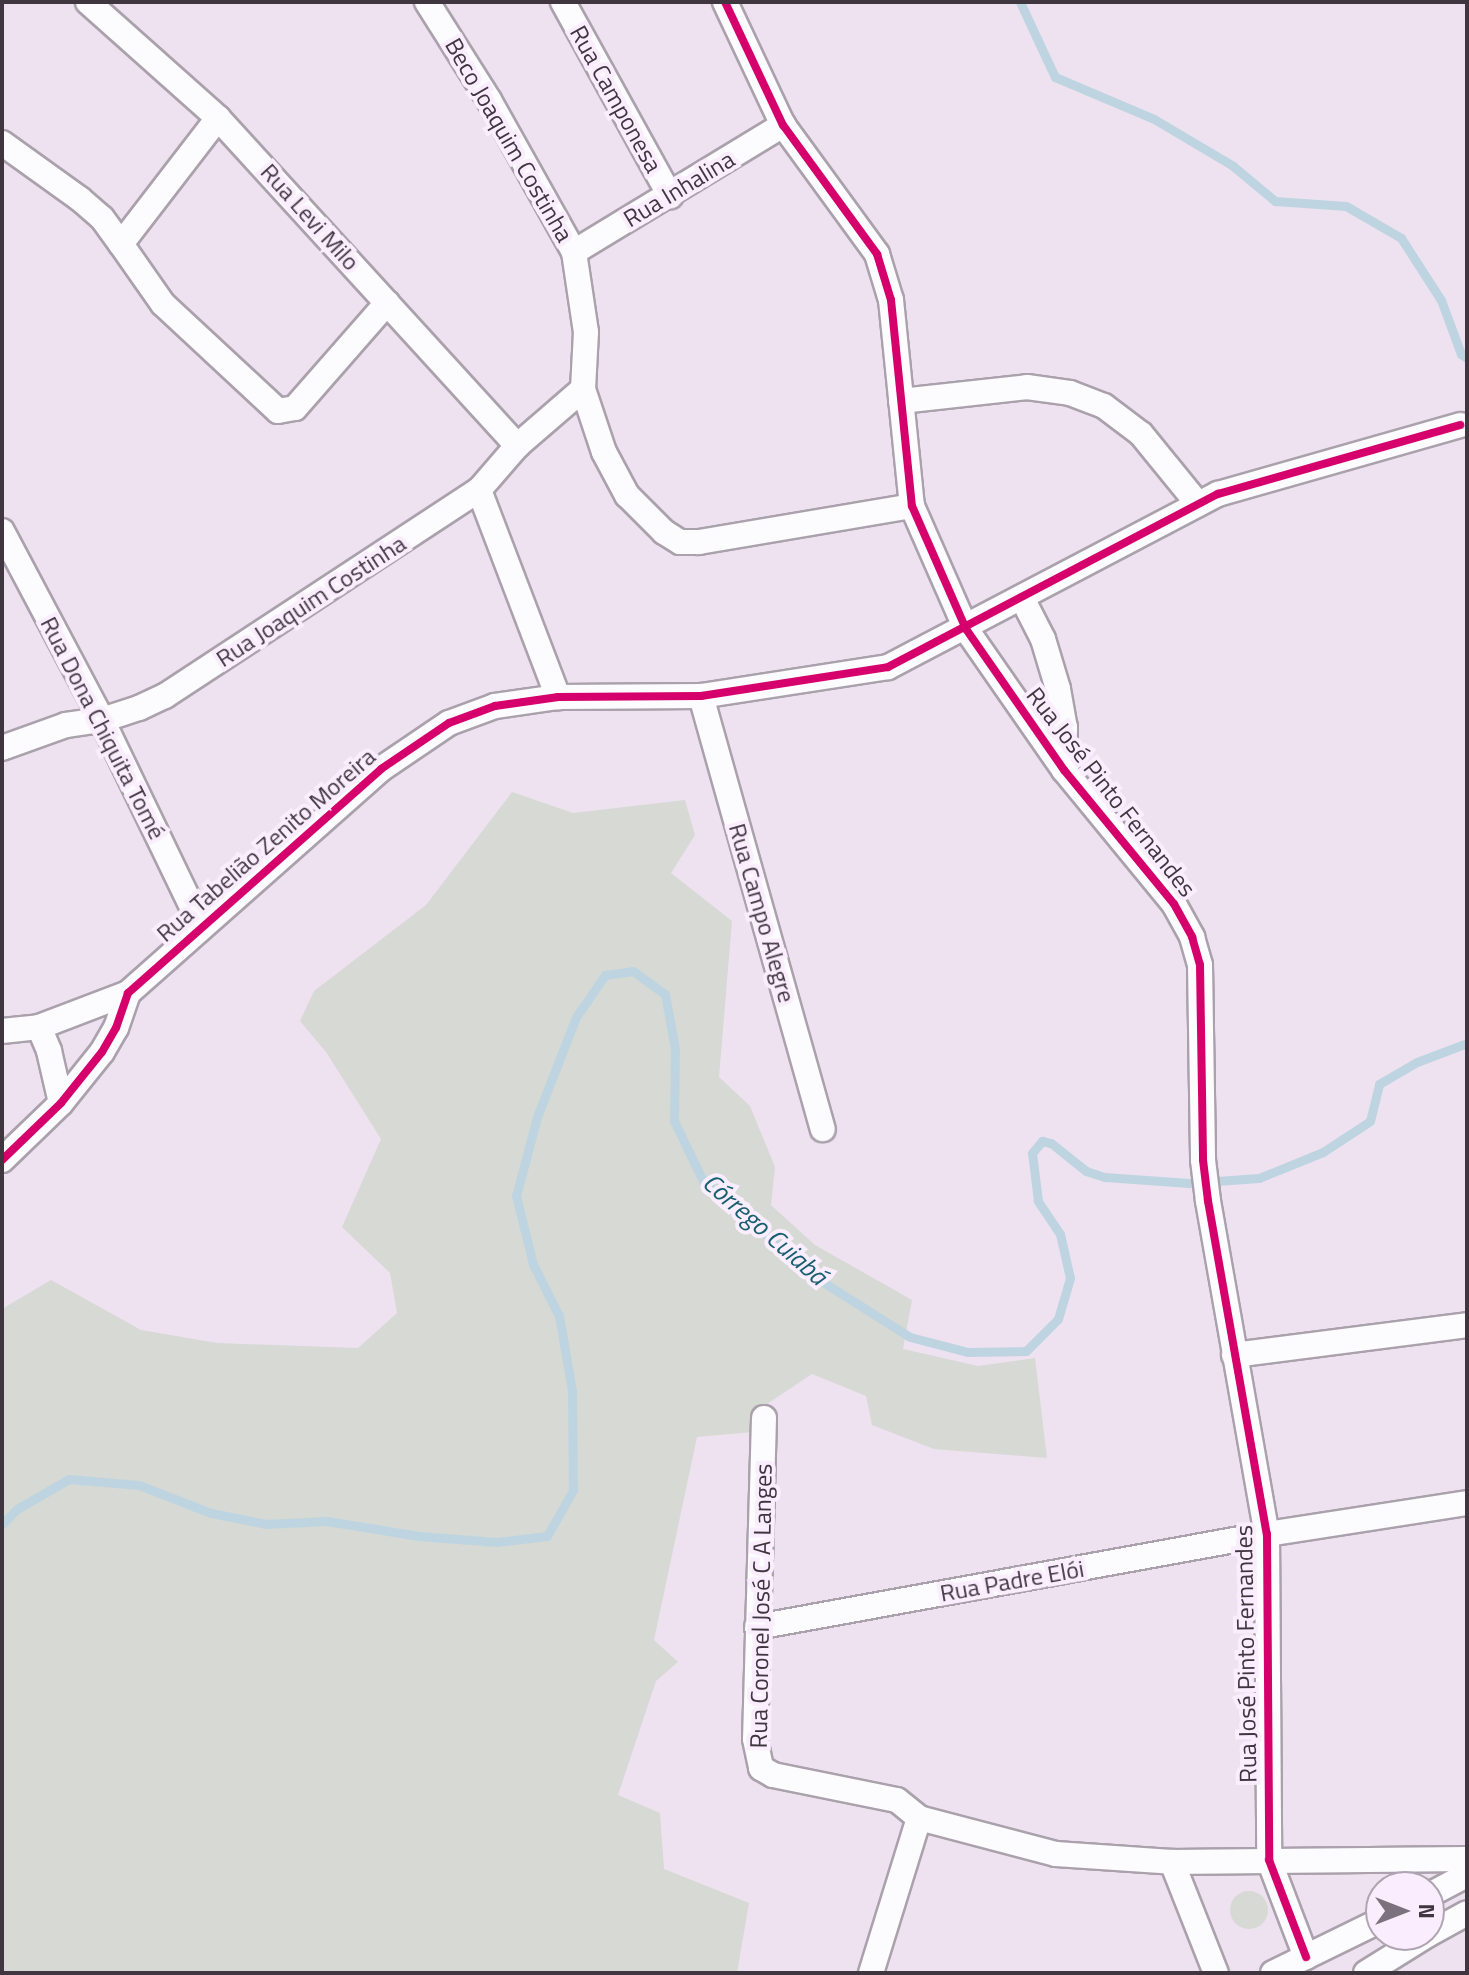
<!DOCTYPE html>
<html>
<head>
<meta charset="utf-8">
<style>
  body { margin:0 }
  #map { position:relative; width:1469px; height:1975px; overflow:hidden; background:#eee2f0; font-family:"Titillium Web",sans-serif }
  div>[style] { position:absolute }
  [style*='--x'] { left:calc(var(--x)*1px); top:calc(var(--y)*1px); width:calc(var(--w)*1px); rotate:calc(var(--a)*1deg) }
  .green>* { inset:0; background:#d6d9d4 }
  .round { border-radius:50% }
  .stream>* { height:9px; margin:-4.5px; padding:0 4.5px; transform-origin:4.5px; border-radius:4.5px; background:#bed5e1 }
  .roads { filter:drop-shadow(2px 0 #aaa1ac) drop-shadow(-2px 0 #aaa1ac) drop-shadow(0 2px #aaa1ac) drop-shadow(0 -2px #aaa1ac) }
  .street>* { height:24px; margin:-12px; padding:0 12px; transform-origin:12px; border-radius:12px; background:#fcfbfd }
  .cycleway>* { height:8px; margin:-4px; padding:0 4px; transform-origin:4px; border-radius:4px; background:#d6006c }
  span { translate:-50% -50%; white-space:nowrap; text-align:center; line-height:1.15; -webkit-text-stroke:8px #faedfd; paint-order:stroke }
  .street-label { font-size:24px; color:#3f3640 }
  .water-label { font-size:26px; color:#185f70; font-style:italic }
  .frame { position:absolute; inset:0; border:4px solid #3f3640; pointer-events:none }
  .north { position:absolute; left:1365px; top:1871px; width:80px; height:80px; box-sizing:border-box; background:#faedfd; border:2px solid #afa4b1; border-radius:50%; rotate:90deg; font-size:22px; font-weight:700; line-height:32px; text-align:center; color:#3f3640 }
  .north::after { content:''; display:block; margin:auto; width:28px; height:36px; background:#7c727e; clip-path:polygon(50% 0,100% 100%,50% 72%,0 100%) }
</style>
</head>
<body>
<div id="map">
  <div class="green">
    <div style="clip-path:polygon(512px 792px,573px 813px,685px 800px,695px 835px,671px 873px,732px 921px,719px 1077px,750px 1106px,775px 1167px,771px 1205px,815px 1245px,912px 1300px,903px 1349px,978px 1366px,1035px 1358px,1047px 1458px,934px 1449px,872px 1425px,866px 1396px,812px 1374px,755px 1412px,753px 1432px,697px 1437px,654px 1640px,678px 1662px,656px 1681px,618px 1795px,660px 1813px,664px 1869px,749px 1903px,737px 1973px,2px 1973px,2px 1309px,51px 1280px,141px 1330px,217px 1343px,358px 1348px,397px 1313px,390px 1273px,342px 1227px,381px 1139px,326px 1052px,300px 1021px,314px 991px,426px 905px)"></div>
    <div class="round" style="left:1230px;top:1891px;width:38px;height:38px"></div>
  </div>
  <div class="stream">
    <div style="--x:1020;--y:2;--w:83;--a:65"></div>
    <div style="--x:1055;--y:77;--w:108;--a:23"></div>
    <div style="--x:1154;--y:119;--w:92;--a:30.7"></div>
    <div style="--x:1233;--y:166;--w:55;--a:39.8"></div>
    <div style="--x:1275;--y:201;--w:71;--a:4"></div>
    <div style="--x:1346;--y:206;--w:64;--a:30.2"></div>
    <div style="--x:1401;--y:238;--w:74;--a:57.2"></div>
    <div style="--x:1441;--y:300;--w:58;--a:69.7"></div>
    <div style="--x:1461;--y:354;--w:7;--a:34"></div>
    <div style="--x:2;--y:1524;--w:21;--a:-45"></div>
    <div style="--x:17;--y:1509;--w:60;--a:-30"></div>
    <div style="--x:69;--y:1479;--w:70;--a:4.9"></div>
    <div style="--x:139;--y:1485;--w:77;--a:21.3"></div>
    <div style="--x:211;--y:1513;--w:56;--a:11.3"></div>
    <div style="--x:266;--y:1524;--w:61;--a:-2.8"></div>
    <div style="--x:327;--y:1521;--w:93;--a:9.3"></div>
    <div style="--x:419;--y:1536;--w:78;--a:4.4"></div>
    <div style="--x:497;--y:1542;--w:50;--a:-6.8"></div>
    <div style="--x:547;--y:1536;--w:53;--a:-60.5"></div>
    <div style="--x:573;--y:1490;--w:99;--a:-90.6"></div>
    <div style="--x:572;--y:1391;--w:76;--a:-99.8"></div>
    <div style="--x:559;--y:1316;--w:58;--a:-116.6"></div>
    <div style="--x:533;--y:1264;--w:70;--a:-104"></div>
    <div style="--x:516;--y:1196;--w:82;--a:-75.1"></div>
    <div style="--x:537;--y:1117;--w:107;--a:-68.7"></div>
    <div style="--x:576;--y:1017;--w:51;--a:-55.4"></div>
    <div style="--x:605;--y:975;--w:28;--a:-8"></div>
    <div style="--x:633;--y:971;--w:39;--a:36"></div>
    <div style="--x:665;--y:994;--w:56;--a:79.7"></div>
    <div style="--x:675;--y:1049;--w:72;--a:90.8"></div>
    <div style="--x:674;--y:1121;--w:67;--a:64.2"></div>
    <div style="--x:703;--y:1181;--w:148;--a:40.6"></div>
    <div style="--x:815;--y:1277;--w:112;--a:32.3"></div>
    <div style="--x:910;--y:1337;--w:60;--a:14.5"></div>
    <div style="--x:968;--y:1352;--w:58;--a:-1"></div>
    <div style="--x:1026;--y:1351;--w:45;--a:-45"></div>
    <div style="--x:1058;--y:1319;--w:43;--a:-73.7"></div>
    <div style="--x:1070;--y:1278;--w:45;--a:-102.8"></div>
    <div style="--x:1060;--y:1234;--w:40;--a:-124"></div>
    <div style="--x:1038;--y:1201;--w:48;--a:-97.1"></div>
    <div style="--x:1032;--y:1153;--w:16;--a:-50"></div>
    <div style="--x:1042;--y:1141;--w:9;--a:13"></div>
    <div style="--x:1051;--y:1143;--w:45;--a:38.7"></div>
    <div style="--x:1086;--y:1171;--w:20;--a:18"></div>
    <div style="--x:1105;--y:1177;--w:84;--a:4.1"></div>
    <div style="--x:1189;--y:1183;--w:70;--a:-4.1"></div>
    <div style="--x:1259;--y:1178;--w:69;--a:-22.1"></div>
    <div style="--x:1323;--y:1152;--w:56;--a:-33.4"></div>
    <div style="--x:1370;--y:1121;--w:38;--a:-76"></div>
    <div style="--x:1379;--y:1084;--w:44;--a:-30.1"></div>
    <div style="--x:1417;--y:1062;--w:53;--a:-20.8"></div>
  </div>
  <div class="roads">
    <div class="street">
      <div style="--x:88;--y:2;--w:174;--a:41.7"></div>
      <div style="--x:218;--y:118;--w:444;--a:47.6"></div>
      <div style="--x:427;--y:2;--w:116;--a:57.7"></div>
      <div style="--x:489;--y:100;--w:174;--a:60.8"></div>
      <div style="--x:574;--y:252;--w:81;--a:81.5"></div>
      <div style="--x:586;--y:332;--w:57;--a:93"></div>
      <div style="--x:583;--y:389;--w:66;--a:71.6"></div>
      <div style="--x:604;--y:452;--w:49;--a:61.9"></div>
      <div style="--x:627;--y:495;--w:52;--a:45"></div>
      <div style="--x:664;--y:532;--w:19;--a:32"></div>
      <div style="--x:680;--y:542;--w:19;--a:0"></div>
      <div style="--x:699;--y:542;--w:216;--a:-9.6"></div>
      <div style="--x:563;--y:2;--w:222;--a:61.1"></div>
      <div style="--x:725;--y:2;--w:136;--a:64.8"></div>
      <div style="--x:783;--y:125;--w:160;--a:53.9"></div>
      <div style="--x:877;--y:254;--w:48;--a:73.1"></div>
      <div style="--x:891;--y:300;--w:207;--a:84.2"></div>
      <div style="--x:912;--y:506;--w:134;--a:66.3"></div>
      <div style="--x:966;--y:629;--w:172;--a:55.2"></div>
      <div style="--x:1064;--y:770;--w:173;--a:50.6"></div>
      <div style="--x:1174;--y:904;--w:38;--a:61"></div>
      <div style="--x:1192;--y:937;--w:29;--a:74"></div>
      <div style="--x:1200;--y:965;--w:195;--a:89.1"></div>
      <div style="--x:1203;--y:1160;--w:41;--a:83"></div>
      <div style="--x:1208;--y:1201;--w:338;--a:80"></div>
      <div style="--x:1267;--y:1534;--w:326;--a:89.6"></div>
      <div style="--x:1269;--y:1860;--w:104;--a:69.1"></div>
      <div style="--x:2;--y:143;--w:96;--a:35.7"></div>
      <div style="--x:80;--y:199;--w:29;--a:41"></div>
      <div style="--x:102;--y:218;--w:32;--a:54"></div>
      <div style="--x:121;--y:244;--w:159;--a:-52.4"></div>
      <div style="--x:121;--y:244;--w:73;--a:55"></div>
      <div style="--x:163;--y:304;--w:157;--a:42.9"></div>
      <div style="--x:278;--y:411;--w:17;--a:-10"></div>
      <div style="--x:295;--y:408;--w:140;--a:-48.8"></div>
      <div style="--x:574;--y:252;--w:245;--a:-31.3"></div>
      <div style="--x:901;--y:401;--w:127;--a:-6.3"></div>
      <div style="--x:1027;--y:387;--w:43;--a:7.9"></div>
      <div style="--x:1070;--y:393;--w:36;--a:21"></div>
      <div style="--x:1104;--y:406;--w:46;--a:37.1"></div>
      <div style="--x:1141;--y:434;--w:90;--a:50.8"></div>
      <div style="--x:479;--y:490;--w:222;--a:69.1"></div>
      <div style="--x:2;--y:531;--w:214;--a:62.1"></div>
      <div style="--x:102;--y:720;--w:229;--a:64.3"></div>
      <div style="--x:1022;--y:598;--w:46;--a:62.9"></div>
      <div style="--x:1043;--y:639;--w:52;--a:73.3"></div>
      <div style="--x:1058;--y:689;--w:39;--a:80"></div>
      <div style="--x:1065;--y:727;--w:43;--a:91.3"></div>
      <div style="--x:701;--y:696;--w:450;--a:74.3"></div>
      <div style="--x:2;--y:748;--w:68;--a:-19.8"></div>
      <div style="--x:66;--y:725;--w:36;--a:-8"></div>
      <div style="--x:102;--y:720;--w:39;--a:-18"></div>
      <div style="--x:139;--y:708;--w:29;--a:-25"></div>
      <div style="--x:165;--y:696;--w:376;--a:-33.3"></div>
      <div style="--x:479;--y:490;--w:58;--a:-49.2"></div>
      <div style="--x:517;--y:446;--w:87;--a:-40.8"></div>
      <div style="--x:39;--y:1027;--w:26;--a:67"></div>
      <div style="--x:49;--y:1051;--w:53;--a:77"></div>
      <div style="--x:2;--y:1031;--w:37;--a:-6"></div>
      <div style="--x:39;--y:1027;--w:95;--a:-20.9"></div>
      <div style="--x:2;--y:1160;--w:82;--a:-44"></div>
      <div style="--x:61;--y:1103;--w:65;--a:-51.2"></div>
      <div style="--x:102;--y:1052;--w:28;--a:-60"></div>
      <div style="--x:116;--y:1028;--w:37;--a:-71"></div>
      <div style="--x:128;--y:993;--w:338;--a:-41.5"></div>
      <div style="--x:381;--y:769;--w:82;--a:-34.1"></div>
      <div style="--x:449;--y:723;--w:49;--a:-20.3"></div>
      <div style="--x:495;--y:706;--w:64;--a:-8.1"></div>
      <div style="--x:558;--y:697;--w:143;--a:-0.4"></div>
      <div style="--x:701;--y:696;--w:189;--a:-8.8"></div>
      <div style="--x:888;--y:667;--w:373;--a:-27.7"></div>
      <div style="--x:1218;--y:494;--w:252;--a:-15.9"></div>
      <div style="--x:1234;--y:1355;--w:235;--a:-7.3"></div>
      <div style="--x:764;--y:1418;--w:321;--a:91.6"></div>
      <div style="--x:755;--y:1739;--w:30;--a:78"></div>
      <div style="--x:761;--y:1768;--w:14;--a:30"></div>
      <div style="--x:773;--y:1775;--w:126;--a:11.4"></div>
      <div style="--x:897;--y:1800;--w:28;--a:39"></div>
      <div style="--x:757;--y:1627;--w:518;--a:-10.33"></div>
      <div style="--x:1267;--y:1534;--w:202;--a:-8.8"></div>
      <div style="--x:919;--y:1818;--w:142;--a:14.7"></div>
      <div style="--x:1056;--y:1854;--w:116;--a:3.9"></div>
      <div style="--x:1172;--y:1862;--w:295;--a:-0.6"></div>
      <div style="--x:1172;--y:1862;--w:119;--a:68.4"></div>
      <div style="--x:1429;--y:1895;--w:43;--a:-27.8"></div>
      <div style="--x:1429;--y:1934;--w:43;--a:-28.9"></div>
      <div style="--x:871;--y:1973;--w:162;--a:-72.8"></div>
      <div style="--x:1273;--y:1973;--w:120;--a:-26.1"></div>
      <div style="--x:1366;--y:1973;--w:72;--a:-31.9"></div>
    </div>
  </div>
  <div class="cycleway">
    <div style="--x:725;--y:2;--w:136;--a:64.8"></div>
    <div style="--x:783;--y:125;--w:160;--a:53.9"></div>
    <div style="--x:877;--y:254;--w:48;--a:73.1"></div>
    <div style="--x:891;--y:300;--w:207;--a:84.2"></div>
    <div style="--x:912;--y:506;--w:134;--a:66.3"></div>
    <div style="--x:966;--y:629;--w:172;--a:55.2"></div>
    <div style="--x:1064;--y:770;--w:173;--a:50.6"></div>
    <div style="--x:1174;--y:904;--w:38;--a:61"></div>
    <div style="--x:1192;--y:937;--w:29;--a:74"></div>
    <div style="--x:1200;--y:965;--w:195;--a:89.1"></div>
    <div style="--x:1203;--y:1160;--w:41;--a:83"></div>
    <div style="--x:1208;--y:1201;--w:338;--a:80"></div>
    <div style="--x:1267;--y:1534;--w:326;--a:89.6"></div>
    <div style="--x:1269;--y:1860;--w:104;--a:69.1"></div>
    <div style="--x:2;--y:1160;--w:82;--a:-44"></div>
    <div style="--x:61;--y:1103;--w:65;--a:-51.2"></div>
    <div style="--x:102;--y:1052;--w:28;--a:-60"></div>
    <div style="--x:116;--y:1028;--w:37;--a:-71"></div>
    <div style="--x:128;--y:993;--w:338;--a:-41.5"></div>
    <div style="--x:381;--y:769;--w:82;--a:-34.1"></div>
    <div style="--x:449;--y:723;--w:49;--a:-20.3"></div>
    <div style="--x:495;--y:706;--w:64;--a:-8.1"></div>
    <div style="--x:558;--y:697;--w:143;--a:-0.4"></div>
    <div style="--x:701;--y:696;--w:189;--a:-8.8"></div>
    <div style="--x:888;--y:667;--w:373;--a:-27.7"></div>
    <div style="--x:1218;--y:494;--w:252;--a:-15.9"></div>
  </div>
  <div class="street-label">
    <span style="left:616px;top:99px;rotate:61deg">Rua Camponesa</span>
    <span style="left:509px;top:140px;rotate:60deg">Beco Joaquim Costinha</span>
    <span style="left:679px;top:189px;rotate:-31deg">Rua Inhalina</span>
    <span style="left:310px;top:217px;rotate:48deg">Rua Levi Milo</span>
    <span style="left:311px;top:601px;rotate:-33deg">Rua Joaquim Costinha</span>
    <span style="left:103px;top:728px;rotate:63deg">Rua Dona Chiquita Tomé</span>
    <span style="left:1111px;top:792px;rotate:52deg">Rua José Pinto Fernandes</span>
    <span style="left:266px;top:845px;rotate:-41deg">Rua Tabelião Zenito Moreira</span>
    <span style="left:762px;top:913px;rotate:74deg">Rua Campo Alegre</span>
    <span style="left:1012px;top:1581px;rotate:-10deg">Rua Padre Elói</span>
    <span style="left:761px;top:1606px;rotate:-89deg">Rua Coronel José C A Langes</span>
    <span style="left:1246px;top:1654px;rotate:-91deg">Rua José Pinto Fernandes</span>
  </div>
  <div class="water-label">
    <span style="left:765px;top:1229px;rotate:41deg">Córrego Cuiabá</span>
  </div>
  <div class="frame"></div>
  <div class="north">N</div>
</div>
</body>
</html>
